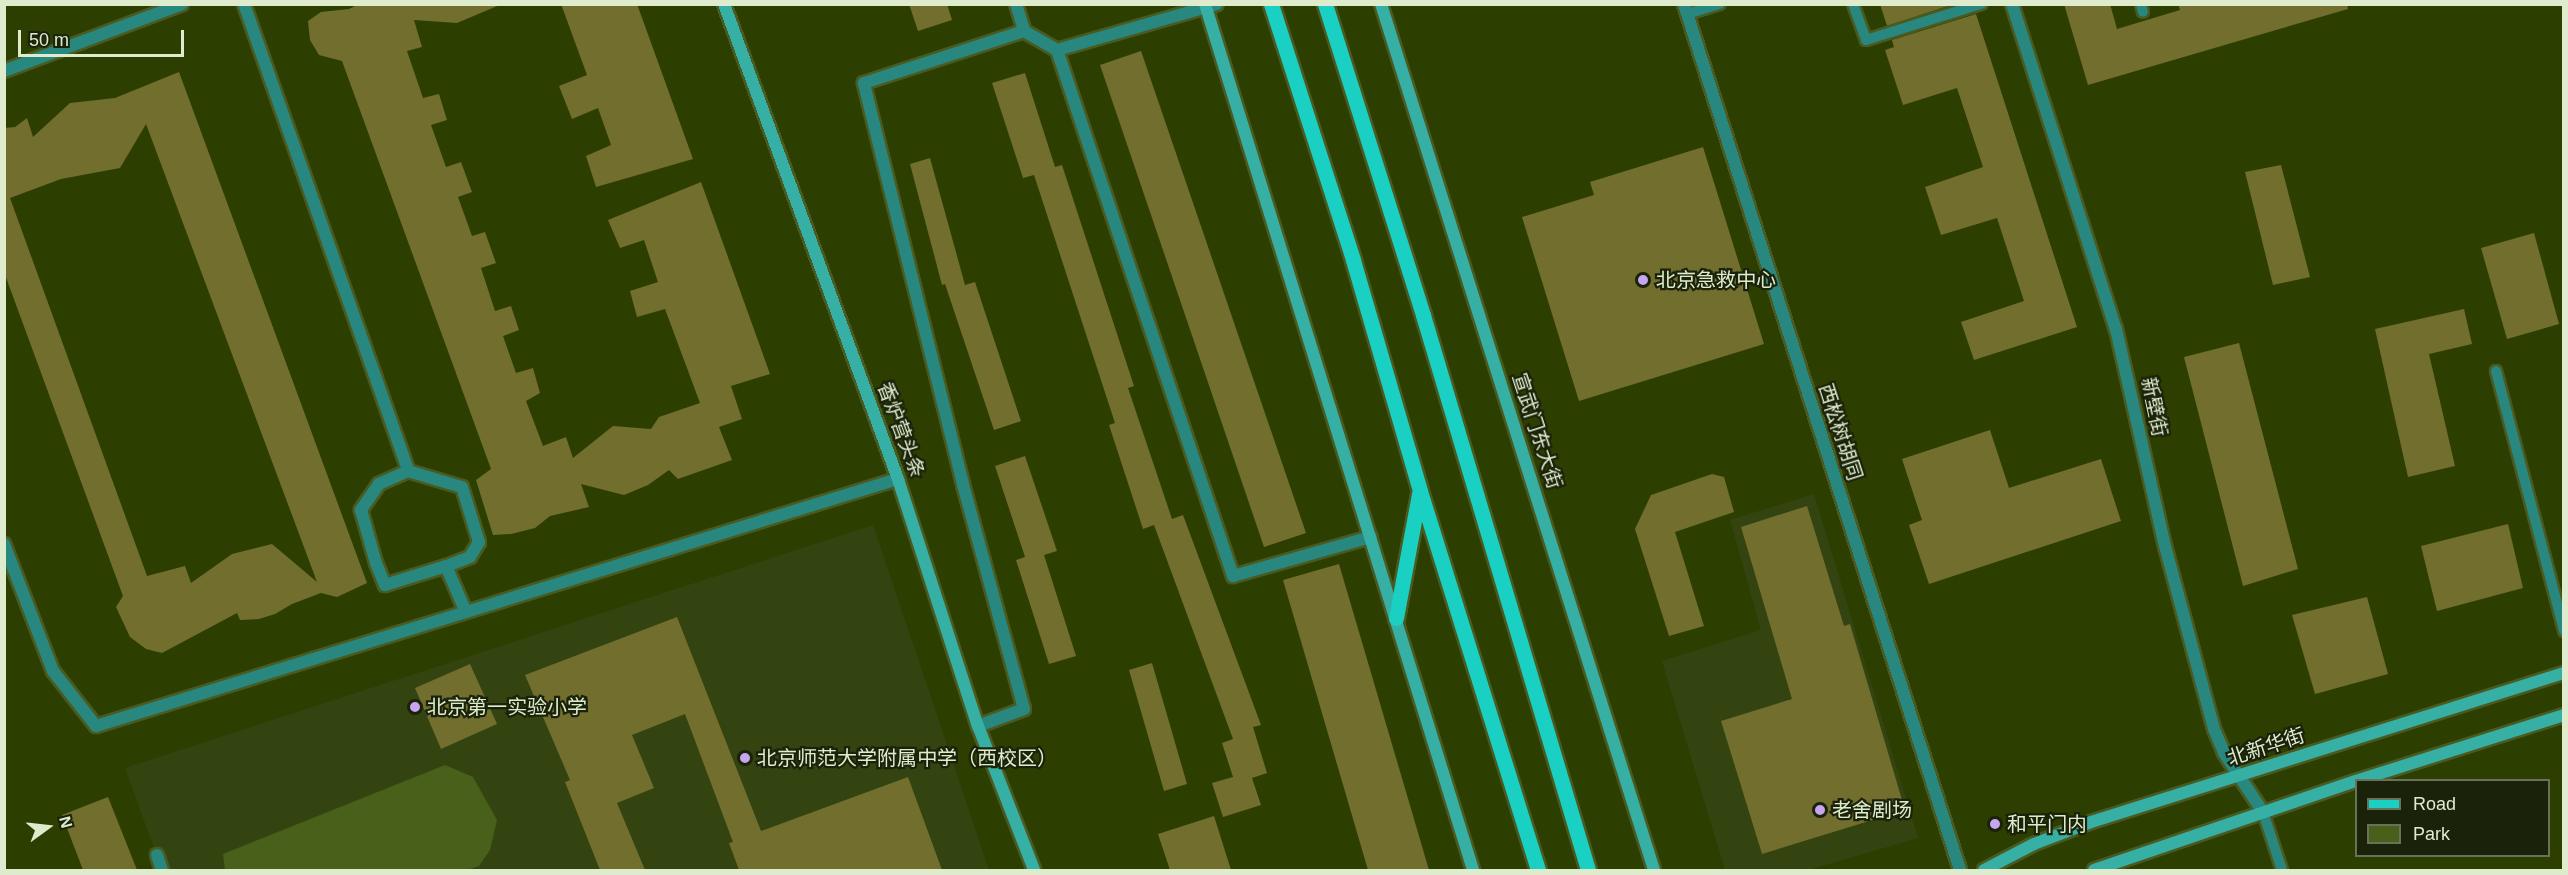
<!DOCTYPE html>
<html>
<head>
<meta charset="utf-8">
<style>
  body { margin:0 }
  #map { position:relative; width:2568px; height:875px; overflow:hidden; background:#2d3f00; font-family:Helvetica,"Noto Sans SC",sans-serif }
  div>[style] { position:absolute }
  [style*='--x'] { left:calc(var(--x)*1px); top:calc(var(--y)*1px); width:calc(var(--w)*1px); rotate:calc(var(--a)*1deg) }
  .built>* { inset:0; background:#341 }
  .green>* { inset:0; background:#49601b }
  .building>* { inset:0; background:#726e2e }
  .roads { filter:drop-shadow(2px 0 #495b21) drop-shadow(-2px 0 #495b21) drop-shadow(0 2px #495b21) drop-shadow(0 -2px #495b21) }
  .lane>* { height:10px; margin:-5px; padding:0 5px; transform-origin:5px; border-radius:5px; background:#28887f }
  .street>* { height:12px; margin:-6px; padding:0 6px; transform-origin:6px; border-radius:6px; background:#28887f }
  .secondary>* { height:12px; margin:-6px; padding:0 6px; transform-origin:6px; border-radius:6px; background:#36afa4 }
  .primary>* { height:15px; margin:-7.5px; padding:0 7.5px; transform-origin:7.5px; border-radius:7.5px; background:#19d0c2 }
  .dots>* { width:16px; height:16px; translate:-50% -50%; box-sizing:border-box; border:3px solid #1a220a; border-radius:50% }
  span { translate:-50% -50%; white-space:nowrap; text-align:center; line-height:1.15; -webkit-text-stroke:4.5px #1a220a; paint-order:stroke }
  .poi-label { font-size:20px; color:#deebcd }
  .left { translate:0 -50%; text-align:left }
  .street-label { font-size:20px; color:#deebcd }
  .frame { position:absolute; inset:0; border:6px solid #deebcd; pointer-events:none }
  .legend { position:absolute; left:2355px; top:779px; width:195px; height:78px; box-sizing:border-box; background:#1a220a; border:2px solid #687258; margin:0; padding:8px 10px; list-style:none; font-size:18px; color:#deebcd }
  .legend li { display:flex; align-items:center; gap:12px; height:30px }
  .legend b { width:30px; border:2px solid #687258 }
  .north { position:absolute; left:18px; top:797px; width:60px; height:60px; -webkit-text-stroke:4px #1a220a; paint-order:stroke; rotate:75deg; font-size:16px; font-weight:700; line-height:24px; text-align:center; color:#deebcd }
  .north::after { content:''; display:block; margin:auto; width:21px; height:27px; background:#deebcd; clip-path:polygon(50% 0,100% 100%,50% 72%,0 100%) }
  .scale { position:absolute; left:18px; top:30px; width:166px; height:27px; box-sizing:border-box; border:3px solid #deebcd; border-top:0; padding-left:8px; font-size:18px; line-height:21px; white-space:nowrap; color:#deebcd; -webkit-text-stroke:4px #1a220a; paint-order:stroke }
</style>
</head>
<body>
<div id="map">
  <div class="built">
    <div style="clip-path:polygon(1814px 494px,1918px 838px,1808px 870px,1725px 870px,1662px 661px,1761px 630px,1730px 520px)"></div>
    <div style="clip-path:polygon(873px 525px,989px 870px,162px 870px,125px 768px)"></div>
  </div>
  <div class="green">
    <div style="clip-path:polygon(445px 765px,473px 777px,497px 820px,490px 850px,479px 866px,467px 870px,225px 870px,223px 854px)"></div>
  </div>
  <div class="building">
    <div style="clip-path:polygon(359px 4px,502px 4px,457px 23px,414px 20px,422px 47px,407px 51px,423px 98px,439px 94px,447px 120px,431px 125px,446px 167px,461px 162px,472px 192px,458px 197px,472px 236px,485px 232px,496px 263px,481px 268px,495px 311px,511px 306px,519px 330px,503px 336px,516px 373px,533px 368px,540px 393px,526px 401px,543px 446px,566px 437px,573px 458px,613px 426px,651px 429px,659px 417px,700px 403px,665px 309px,637px 317px,630px 291px,658px 282px,644px 240px,620px 248px,608px 220px,701px 182px,770px 374px,731px 386px,742px 419px,719px 427px,732px 460px,678px 479px,669px 470px,648px 485px,624px 495px,581px 484px,589px 507px,550px 516px,535px 528px,511px 534px,493px 535px,476px 480px,491px 469px,342px 61px,319px 55px,310px 40px,308px 21px,321px 12px,349px 9px)"></div>
    <div style="clip-path:polygon(561px 4px,637px 4px,693px 159px,596px 187px,586px 156px,611px 145px,598px 108px,572px 119px,559px 86px,587px 75px)"></div>
    <div style="clip-path:polygon(909px 4px,947px 4px,952px 20px,918px 31px)"></div>
    <div style="clip-path:polygon(1880px 4px,1954px 4px,1887px 26px)"></div>
    <div style="clip-path:polygon(2064px 4px,2110px 4px,2117px 29px,2180px 10px,2178px 4px,2347px 4px,2348px 9px,2088px 85px)"></div>
    <div style="clip-path:polygon(1976px 14px,2077px 327px,1974px 360px,1961px 322px,2024px 301px,1997px 218px,1941px 235px,1925px 187px,1983px 167px,1957px 88px,1903px 105px,1885px 50px,1894px 47px,1892px 40px)"></div>
    <div style="clip-path:polygon(1141px 51px,1306px 533px,1264px 547px,1100px 65px)"></div>
    <div style="clip-path:polygon(evenodd,179px 72px,367px 583px,337px 597px,321px 593px,292px 604px,275px 614px,259px 619px,240px 620px,237px 613px,162px 653px,146px 649px,130px 637px,116px 607px,123px 596px,4px 272px,4px 128px,15px 127px,27px 118px,33px 137px,70px 103px,115px 98px,179px 72px,146px 124px,317px 582px,272px 544px,232px 554px,191px 583px,185px 566px,147px 576px,10px 198px,61px 179px,120px 168px,146px 124px)"></div>
    <div style="clip-path:polygon(1025px 73px,1055px 167px,1062px 165px,1134px 386px,1128px 388px,1172px 519px,1183px 515px,1261px 725px,1253px 727px,1267px 773px,1252px 778px,1261px 805px,1223px 817px,1212px 783px,1233px 777px,1222px 743px,1233px 739px,1154px 525px,1143px 529px,1109px 425px,1115px 423px,1034px 175px,1023px 178px,992px 83px)"></div>
    <div style="clip-path:polygon(1703px 147px,1764px 344px,1579px 401px,1522px 217px,1594px 195px,1590px 182px)"></div>
    <div style="clip-path:polygon(930px 158px,965px 285px,975px 282px,1021px 421px,994px 430px,945px 284px,942px 285px,910px 164px)"></div>
    <div style="clip-path:polygon(2281px 165px,2310px 277px,2273px 285px,2245px 172px)"></div>
    <div style="clip-path:polygon(2534px 233px,2559px 324px,2507px 339px,2481px 248px)"></div>
    <div style="clip-path:polygon(2464px 309px,2472px 344px,2429px 354px,2455px 466px,2408px 477px,2375px 329px)"></div>
    <div style="clip-path:polygon(2239px 343px,2298px 569px,2243px 586px,2184px 357px)"></div>
    <div style="clip-path:polygon(1990px 430px,2009px 488px,2101px 459px,2121px 521px,1929px 584px,1909px 525px,1922px 520px,1902px 459px)"></div>
    <div style="clip-path:polygon(1025px 456px,1057px 551px,1044px 555px,1076px 656px,1049px 664px,1016px 560px,1025px 557px,995px 466px)"></div>
    <div style="clip-path:polygon(1712px 474px,1724px 477px,1734px 512px,1675px 532px,1704px 626px,1669px 636px,1635px 529px,1651px 495px)"></div>
    <div style="clip-path:polygon(1807px 506px,1844px 626px,1850px 624px,1905px 810px,1762px 854px,1721px 721px,1792px 699px,1741px 527px)"></div>
    <div style="clip-path:polygon(2508px 524px,2523px 588px,2437px 611px,2421px 546px)"></div>
    <div style="clip-path:polygon(1339px 564px,1429px 870px,1368px 870px,1283px 580px)"></div>
    <div style="clip-path:polygon(2367px 597px,2388px 674px,2315px 694px,2292px 615px)"></div>
    <div style="clip-path:polygon(677px 617px,761px 831px,908px 777px,942px 870px,739px 870px,729px 843px,733px 842px,685px 714px,632px 735px,654px 788px,617px 803px,645px 870px,600px 870px,565px 782px,570px 780px,525px 675px)"></div>
    <div style="clip-path:polygon(1152px 663px,1187px 784px,1164px 791px,1129px 670px)"></div>
    <div style="clip-path:polygon(470px 664px,497px 724px,441px 749px,415px 688px)"></div>
    <div style="clip-path:polygon(108px 797px,137px 870px,83px 870px,62px 815px)"></div>
    <div style="clip-path:polygon(1214px 816px,1231px 870px,1170px 870px,1158px 834px)"></div>
  </div>
  <div class="roads">
    <div class="lane">
      <div style="--x:1853;--y:4;--w:38;--a:70"></div>
      <div style="--x:1866;--y:40;--w:121;--a:-17.4"></div>
      <div style="--x:2141;--y:4;--w:8;--a:76"></div>
      <div style="--x:1687;--y:14;--w:34;--a:-17"></div>
      <div style="--x:2496;--y:371;--w:269;--a:75.3"></div>
      <div style="--x:2263;--y:812;--w:61;--a:71.9"></div>
    </div>
    <div class="street">
      <div style="--x:244;--y:4;--w:495;--a:70.6"></div>
      <div style="--x:408;--y:471;--w:56;--a:16.5"></div>
      <div style="--x:462;--y:487;--w:58;--a:72.8"></div>
      <div style="--x:479;--y:542;--w:17;--a:121"></div>
      <div style="--x:470;--y:557;--w:26;--a:159"></div>
      <div style="--x:446;--y:566;--w:48;--a:66.6"></div>
      <div style="--x:1016;--y:4;--w:28;--a:73"></div>
      <div style="--x:1024;--y:31;--w:38;--a:30"></div>
      <div style="--x:1057;--y:50;--w:555;--a:71.5"></div>
      <div style="--x:1233;--y:576;--w:143;--a:-15.8"></div>
      <div style="--x:1684;--y:4;--w:909;--a:72.32"></div>
      <div style="--x:2012;--y:4;--w:341;--a:72.3"></div>
      <div style="--x:2116;--y:329;--w:222;--a:77.3"></div>
      <div style="--x:2165;--y:546;--w:189;--a:75"></div>
      <div style="--x:2214;--y:729;--w:26;--a:67"></div>
      <div style="--x:2224;--y:753;--w:71;--a:56.5"></div>
      <div style="--x:1057;--y:50;--w:166;--a:-16"></div>
      <div style="--x:4;--y:71;--w:190;--a:-20.6"></div>
      <div style="--x:408;--y:471;--w:32;--a:156"></div>
      <div style="--x:379;--y:484;--w:32;--a:125"></div>
      <div style="--x:361;--y:510;--w:55;--a:74.2"></div>
      <div style="--x:376;--y:563;--w:24;--a:68"></div>
      <div style="--x:385;--y:585;--w:64;--a:-17.3"></div>
      <div style="--x:4;--y:544;--w:136;--a:68.9"></div>
      <div style="--x:53;--y:671;--w:70;--a:52"></div>
      <div style="--x:96;--y:726;--w:839;--a:-17.12"></div>
      <div style="--x:978;--y:726;--w:49;--a:-20.3"></div>
      <div style="--x:1024;--y:709;--w:233;--a:-105.2"></div>
      <div style="--x:963;--y:484;--w:413;--a:-103.9"></div>
      <div style="--x:864;--y:83;--w:168;--a:-18"></div>
      <div style="--x:157;--y:855;--w:16;--a:72"></div>
    </div>
    <div class="secondary">
      <div style="--x:724;--y:4;--w:506;--a:69.88"></div>
      <div style="--x:898;--y:479;--w:260;--a:72.1"></div>
      <div style="--x:978;--y:726;--w:155;--a:68.7"></div>
      <div style="--x:1205;--y:4;--w:907;--a:72.8"></div>
      <div style="--x:1381;--y:4;--w:908;--a:72.5"></div>
      <div style="--x:2359;--y:780;--w:215;--a:-17.6"></div>
      <div style="--x:1984;--y:870;--w:56;--a:-27.5"></div>
      <div style="--x:2034;--y:844;--w:61;--a:-21.1"></div>
      <div style="--x:2091;--y:822;--w:496;--a:-17.5"></div>
      <div style="--x:2094;--y:870;--w:277;--a:-18.8"></div>
    </div>
    <div class="primary">
      <div style="--x:1271;--y:4;--w:269;--a:72.2"></div>
      <div style="--x:1353;--y:260;--w:241;--a:73.8"></div>
      <div style="--x:1420;--y:491;--w:397;--a:72.7"></div>
      <div style="--x:1325;--y:4;--w:326;--a:72.5"></div>
      <div style="--x:1423;--y:315;--w:579;--a:73.44"></div>
      <div style="--x:1396;--y:618;--w:126;--a:-79.5"></div>
    </div>
  </div>
  <div class="dots">
    <div style="left:1643px;top:280px;background:#c8a5ef"></div>
    <div style="left:415px;top:707px;background:#c8a5ef"></div>
    <div style="left:745px;top:758px;background:#c8a5ef"></div>
    <div style="left:1820px;top:810px;background:#c8a5ef"></div>
    <div style="left:1995px;top:824px;background:#c8a5ef"></div>
  </div>
  <div class="poi-label">
    <span class="left" style="left:1656px;top:280px">北京急救中心</span>
    <span class="left" style="left:427px;top:707px">北京第一实验小学</span>
    <span class="left" style="left:757px;top:758px">北京师范大学附属中学（西校区）</span>
    <span class="left" style="left:1832px;top:810px">老舍剧场</span>
    <span class="left" style="left:2007px;top:824px">和平门内</span>
  </div>
  <div class="street-label">
    <span style="left:2154px;top:407px;rotate:78deg">新壁街</span>
    <span style="left:901px;top:430px;rotate:70deg">香炉营头条</span>
    <span style="left:1537px;top:431px;rotate:72deg">宣武门东大街</span>
    <span style="left:1840px;top:432px;rotate:72deg">西松树胡同</span>
    <span style="left:2266px;top:747px;rotate:-18deg">北新华街</span>
  </div>
  <div class="frame"></div>
  <ul class="legend">
  <li><b style="height:8px;background:#19d0c2"></b>Road</li>
  <li><b style="height:16px;background:#49601b"></b>Park</li>
  </ul>
  <div class="north">N</div>
  <div class="scale">50 m</div>
</div>
</body>
</html>
